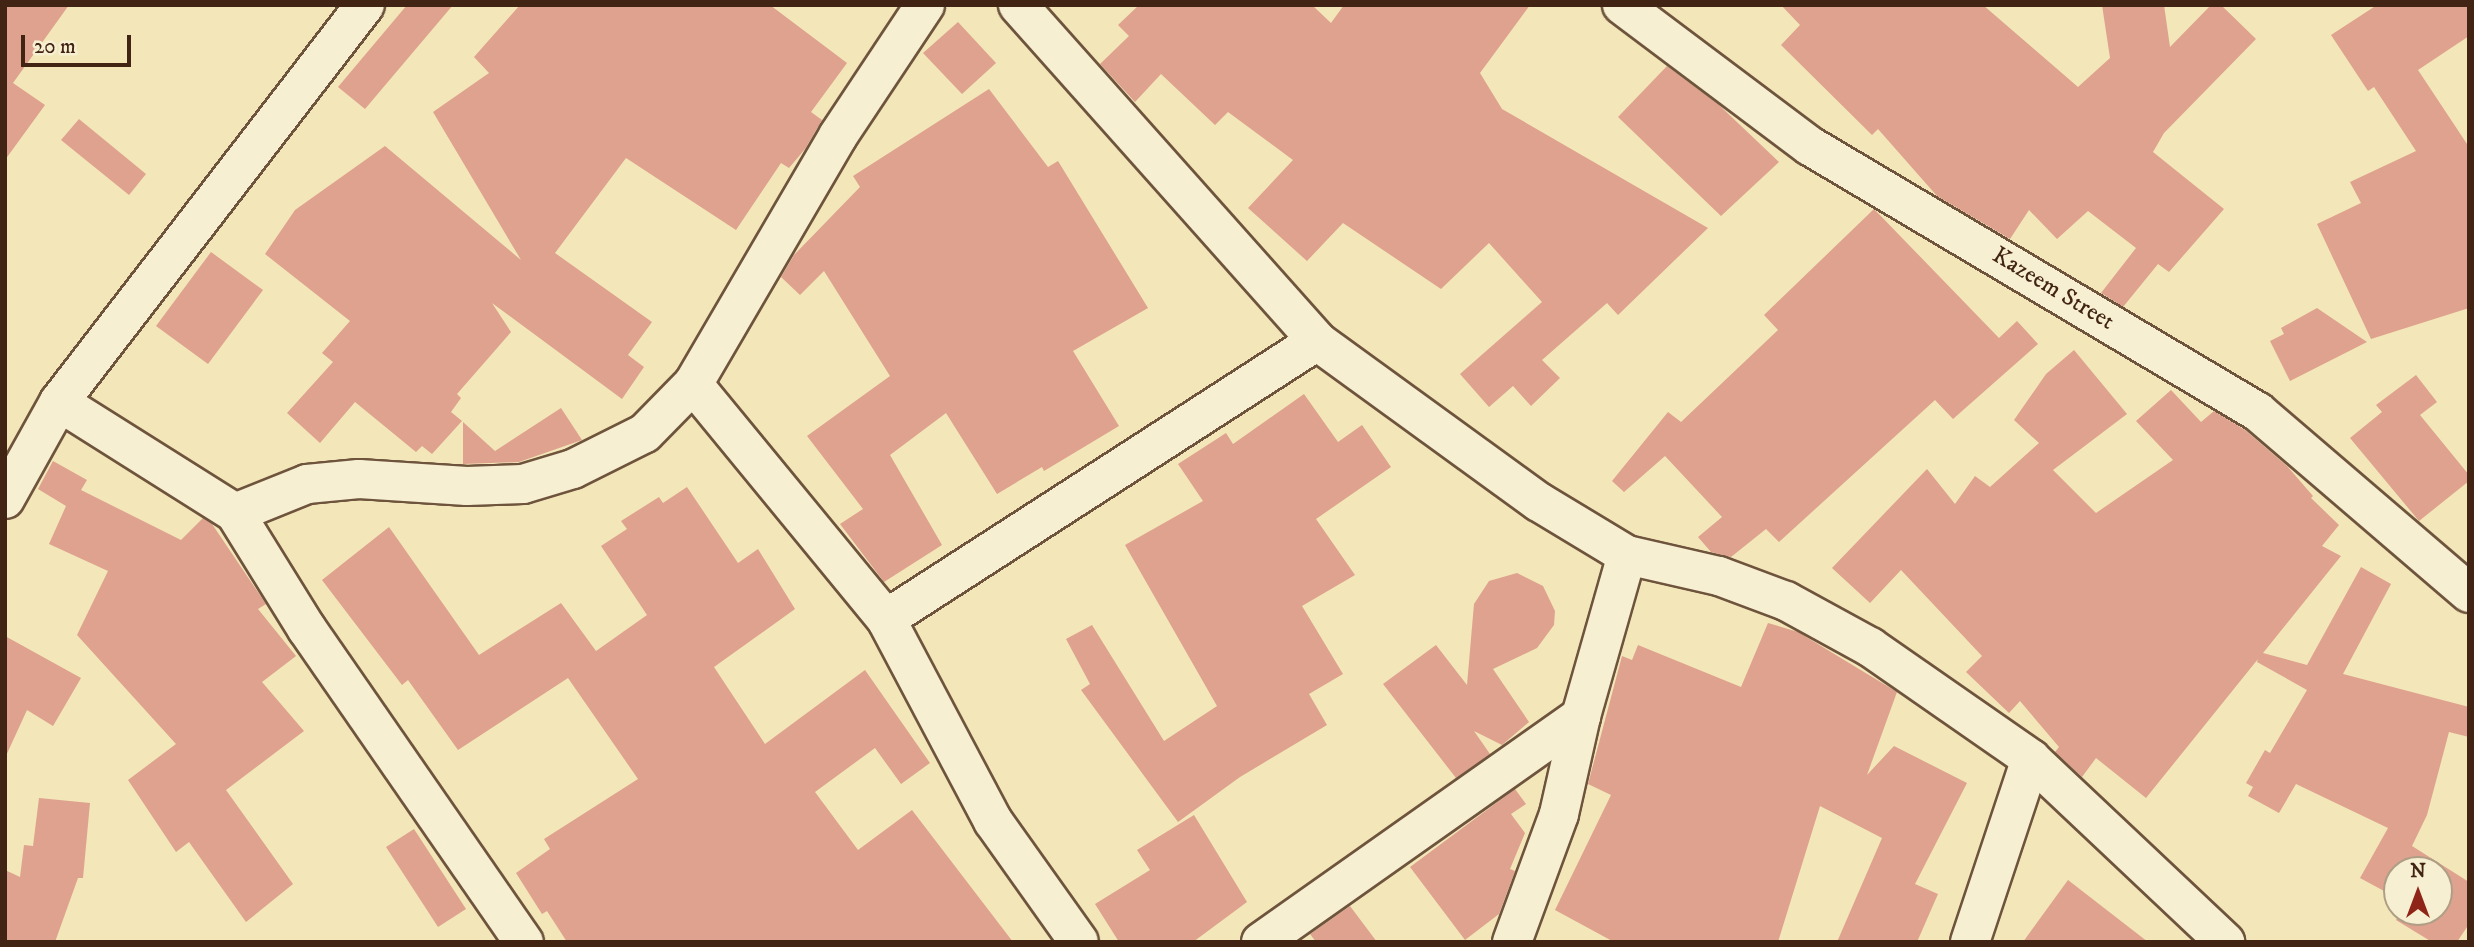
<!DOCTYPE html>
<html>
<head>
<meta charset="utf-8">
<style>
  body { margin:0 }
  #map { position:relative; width:2474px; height:947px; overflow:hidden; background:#f3e6b8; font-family:"IM FELL DW Pica",serif }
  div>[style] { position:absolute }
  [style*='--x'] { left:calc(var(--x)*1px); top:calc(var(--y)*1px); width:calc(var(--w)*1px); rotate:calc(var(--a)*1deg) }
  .building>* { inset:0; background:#dea28e }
  .roads { filter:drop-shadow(2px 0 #6e543d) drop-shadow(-2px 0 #6e543d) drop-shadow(0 2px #6e543d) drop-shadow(0 -2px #6e543d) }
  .street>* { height:38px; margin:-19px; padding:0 19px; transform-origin:19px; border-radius:19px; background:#f7efd1 }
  span { translate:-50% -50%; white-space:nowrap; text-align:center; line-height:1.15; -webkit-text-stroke:6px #f7efd1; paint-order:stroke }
  .street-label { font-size:24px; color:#412414 }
  .frame { position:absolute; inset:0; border:7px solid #412414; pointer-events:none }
  .north { position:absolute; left:2383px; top:856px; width:70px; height:70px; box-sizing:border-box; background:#f7efd1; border:2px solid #ae9e85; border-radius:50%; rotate:0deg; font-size:19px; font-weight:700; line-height:28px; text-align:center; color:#412414 }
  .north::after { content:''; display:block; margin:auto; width:24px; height:32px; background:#8f2418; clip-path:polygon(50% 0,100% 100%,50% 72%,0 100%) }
  .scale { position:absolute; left:21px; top:35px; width:110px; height:32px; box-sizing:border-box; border:4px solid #412414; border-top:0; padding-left:9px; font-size:21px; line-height:24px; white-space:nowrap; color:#412414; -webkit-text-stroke:5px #f7efd1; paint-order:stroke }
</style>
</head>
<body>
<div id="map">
  <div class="building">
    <div style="clip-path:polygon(5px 5px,69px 5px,13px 83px,45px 105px,5px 160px)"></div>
    <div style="clip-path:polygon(407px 5px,453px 5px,365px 109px,338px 87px)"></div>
    <div style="clip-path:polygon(520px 5px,770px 5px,847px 63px,811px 112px,822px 120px,805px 149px,789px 168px,781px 163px,736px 230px,626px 158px,555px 253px,652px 322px,628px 355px,644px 367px,622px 399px,492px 303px,511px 332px,457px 394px,461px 398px,451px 412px,462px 421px,432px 454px,422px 446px,416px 452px,355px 402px,320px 443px,287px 413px,333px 362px,322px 353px,350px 321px,265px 254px,295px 210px,385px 146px,521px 260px,433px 112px,489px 73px,474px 57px)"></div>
    <div style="clip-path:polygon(1139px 5px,1312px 5px,1331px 23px,1344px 5px,1530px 5px,1480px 73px,1502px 109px,1708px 228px,1618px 315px,1607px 303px,1542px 360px,1560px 378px,1531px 406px,1513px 386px,1489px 407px,1460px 374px,1542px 302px,1489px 243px,1441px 289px,1343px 223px,1307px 261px,1248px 208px,1293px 160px,1228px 112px,1215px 125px,1161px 74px,1135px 102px,1100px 64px,1129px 36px,1118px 25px)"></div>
    <div style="clip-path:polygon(1781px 5px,1983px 5px,2078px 87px,2110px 58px,2102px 5px,2164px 5px,2170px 47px,2211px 5px,2221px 5px,2256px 39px,2164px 133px,2153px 152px,2224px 209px,2169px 272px,2158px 264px,2123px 307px,2101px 293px,2136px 248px,2088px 211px,2057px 239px,2029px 210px,2010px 239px,1937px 196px,1878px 129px,1872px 135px,1781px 45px,1800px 25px)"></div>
    <div style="clip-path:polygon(2377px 5px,2469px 5px,2469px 36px,2418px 70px,2469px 147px,2469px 308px,2371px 339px,2317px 224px,2361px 203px,2350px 182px,2416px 151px,2374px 87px,2368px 91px,2331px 35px)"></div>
    <div style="clip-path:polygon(958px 22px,996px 63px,962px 94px,923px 53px)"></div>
    <div style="clip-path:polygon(1667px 66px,1719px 105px,1779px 162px,1721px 216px,1618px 117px)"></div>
    <div style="clip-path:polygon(989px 89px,1048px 167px,1058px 161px,1148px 308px,1073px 351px,1119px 426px,1044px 471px,1042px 467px,997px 494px,946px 413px,890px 455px,942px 545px,884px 582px,840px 524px,863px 509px,807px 436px,890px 376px,824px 271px,800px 295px,781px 277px,794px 255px,860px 187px,853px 176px)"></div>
    <div style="clip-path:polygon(79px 119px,146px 174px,129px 195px,61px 140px)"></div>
    <div style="clip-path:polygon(1874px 209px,1999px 338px,2017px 321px,2038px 344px,1953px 419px,1935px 400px,1779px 542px,1766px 529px,1731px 557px,1711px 552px,1698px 537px,1722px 517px,1665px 456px,1624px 492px,1612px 481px,1668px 412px,1681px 422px,1778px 330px,1764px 315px)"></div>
    <div style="clip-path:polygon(211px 252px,263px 290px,208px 364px,156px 326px)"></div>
    <div style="clip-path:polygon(2317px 308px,2367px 342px,2290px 381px,2270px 341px,2284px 334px,2281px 328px)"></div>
    <div style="clip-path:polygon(2074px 350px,2127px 414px,2053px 470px,2096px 513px,2173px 460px,2136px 421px,2171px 390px,2201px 422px,2214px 411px,2245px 430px,2287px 466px,2313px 496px,2311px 498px,2339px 525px,2322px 546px,2341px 556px,2263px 653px,2307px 665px,2361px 567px,2391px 584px,2343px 674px,2469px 707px,2469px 737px,2449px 732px,2427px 815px,2412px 846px,2469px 882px,2469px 924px,2457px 942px,2432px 942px,2396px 920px,2401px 912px,2439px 912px,2439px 870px,2397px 870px,2397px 898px,2360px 878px,2388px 828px,2296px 784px,2279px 813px,2248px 796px,2253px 787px,2246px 783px,2265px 750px,2270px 753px,2307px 690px,2257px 662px,2258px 659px,2146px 798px,2096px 758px,2082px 777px,2055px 752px,2059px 747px,2020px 701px,2009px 713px,1966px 672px,1982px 656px,1901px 570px,1870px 603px,1832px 568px,1927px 469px,1955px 504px,1975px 476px,1990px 487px,2039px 443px,2014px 420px,2046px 374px)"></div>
    <div style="clip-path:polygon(2416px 375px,2437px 402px,2420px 415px,2469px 475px,2469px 481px,2419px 521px,2350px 438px,2382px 412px,2376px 405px)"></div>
    <div style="clip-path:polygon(1304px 394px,1338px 442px,1362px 425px,1391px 467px,1316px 519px,1355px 575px,1302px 606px,1343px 674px,1309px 694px,1327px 725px,1240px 777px,1178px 822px,1081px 690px,1090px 684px,1066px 639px,1092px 625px,1164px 741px,1217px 706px,1125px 545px,1203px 501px,1178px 464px,1226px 433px,1233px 444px)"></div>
    <div style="clip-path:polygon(561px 408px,582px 440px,519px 462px,463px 464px,463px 422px,495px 451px)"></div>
    <div style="clip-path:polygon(53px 461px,87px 480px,81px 490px,181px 540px,203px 518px,212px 524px,266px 604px,258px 609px,296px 656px,262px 682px,304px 731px,226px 790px,293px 884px,246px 922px,189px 842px,176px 852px,128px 780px,176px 744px,77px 635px,108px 571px,49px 544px,66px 506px,38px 489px)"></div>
    <div style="clip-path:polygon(687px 487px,738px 563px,758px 549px,795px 609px,714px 667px,765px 744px,865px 670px,930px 763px,901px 784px,875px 748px,815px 792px,858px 850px,912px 810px,1013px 942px,567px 942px,547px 911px,542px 914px,516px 873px,550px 849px,544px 839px,638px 779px,568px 678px,458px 750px,408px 680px,402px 685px,322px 580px,389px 527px,479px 655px,561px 603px,596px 651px,647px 615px,601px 546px,627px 529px,621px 521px,659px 497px,663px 503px)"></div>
    <div style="clip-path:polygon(1517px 573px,1543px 586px,1555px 611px,1554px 625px,1537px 648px,1493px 669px,1529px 722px,1502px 745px,1474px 731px,1490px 754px,1456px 778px,1383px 684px,1436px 645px,1467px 685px,1474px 604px,1489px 581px)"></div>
    <div style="clip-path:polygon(1768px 623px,1798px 632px,1897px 692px,1867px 775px,1894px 746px,1967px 783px,1915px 884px,1938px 894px,1917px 942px,1837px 942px,1882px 838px,1820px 806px,1778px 942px,1614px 942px,1555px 910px,1611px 795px,1588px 784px,1622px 656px,1632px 660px,1638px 645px,1741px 687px)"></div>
    <div style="clip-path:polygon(5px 636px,81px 678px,53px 726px,27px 710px,5px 758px)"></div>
    <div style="clip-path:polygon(1515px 789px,1526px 804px,1511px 814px,1525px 833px,1510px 869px,1515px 871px,1499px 914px,1465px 940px,1410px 867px)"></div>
    <div style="clip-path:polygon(39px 798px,90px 803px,83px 878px,78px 878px,55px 942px,5px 942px,5px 870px,20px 877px,24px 845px,33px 846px)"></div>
    <div style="clip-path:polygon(1194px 815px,1247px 902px,1193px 942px,1119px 942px,1095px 904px,1150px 870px,1137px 850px)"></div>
    <div style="clip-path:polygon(414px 829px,466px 909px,438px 927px,386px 847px)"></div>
    <div style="clip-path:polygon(2068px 880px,2148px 942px,2023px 942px)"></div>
    <div style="clip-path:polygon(1350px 906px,1377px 942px,1316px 942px,1310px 934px)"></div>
  </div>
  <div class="roads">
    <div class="street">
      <div style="--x:925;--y:5;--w:157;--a:123.6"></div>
      <div style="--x:838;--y:136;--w:287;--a:120.3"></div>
      <div style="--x:693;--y:384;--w:304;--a:50.6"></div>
      <div style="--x:886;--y:619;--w:229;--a:62.1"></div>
      <div style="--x:993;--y:821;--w:148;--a:54.6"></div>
      <div style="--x:1018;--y:5;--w:450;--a:48.3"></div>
      <div style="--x:1317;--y:341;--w:274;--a:36"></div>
      <div style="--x:1539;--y:502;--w:103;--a:31.1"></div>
      <div style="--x:1627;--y:555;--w:94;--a:12.9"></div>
      <div style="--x:1719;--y:576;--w:72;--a:20.5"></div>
      <div style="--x:1786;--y:601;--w:96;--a:28.7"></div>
      <div style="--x:1870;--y:647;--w:196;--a:34.8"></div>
      <div style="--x:2031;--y:759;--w:267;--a:43.3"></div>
      <div style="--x:1622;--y:5;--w:235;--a:36.9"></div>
      <div style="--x:1810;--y:146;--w:521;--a:30.7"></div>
      <div style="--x:2258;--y:412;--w:278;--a:40.6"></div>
      <div style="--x:59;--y:402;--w:208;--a:32.2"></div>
      <div style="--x:235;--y:513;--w:137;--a:58.2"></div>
      <div style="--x:307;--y:629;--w:381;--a:55.3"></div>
      <div style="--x:5;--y:499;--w:111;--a:-60.9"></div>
      <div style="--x:59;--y:402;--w:501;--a:-52.38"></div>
      <div style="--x:235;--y:513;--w:78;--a:-21.9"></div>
      <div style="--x:307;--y:484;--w:52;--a:-5.5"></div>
      <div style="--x:359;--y:479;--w:108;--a:3.7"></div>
      <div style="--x:467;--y:486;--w:56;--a:-2"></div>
      <div style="--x:523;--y:484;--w:52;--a:-16.7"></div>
      <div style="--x:573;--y:469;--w:80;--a:-26.6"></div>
      <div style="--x:645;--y:433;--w:69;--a:-45.6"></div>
      <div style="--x:886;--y:619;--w:513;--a:-32.82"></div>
      <div style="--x:1261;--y:942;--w:392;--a:-35.2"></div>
      <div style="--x:1512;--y:942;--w:136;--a:-69.8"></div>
      <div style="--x:1559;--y:814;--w:100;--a:-77.3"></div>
      <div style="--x:1581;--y:716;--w:167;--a:-74.1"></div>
      <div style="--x:1970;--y:942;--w:193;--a:-71.6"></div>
    </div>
  </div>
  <div class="street-label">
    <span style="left:2053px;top:289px;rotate:31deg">Kazeem Street</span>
  </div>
  <div class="frame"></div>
  <div class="north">N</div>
  <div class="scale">20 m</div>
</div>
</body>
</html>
